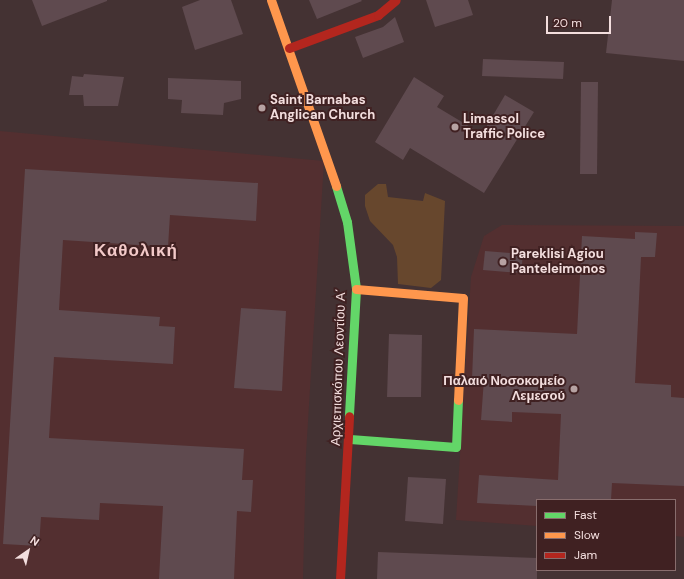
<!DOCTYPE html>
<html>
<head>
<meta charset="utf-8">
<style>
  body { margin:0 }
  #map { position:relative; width:684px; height:579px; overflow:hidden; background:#443233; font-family:"DM Sans",sans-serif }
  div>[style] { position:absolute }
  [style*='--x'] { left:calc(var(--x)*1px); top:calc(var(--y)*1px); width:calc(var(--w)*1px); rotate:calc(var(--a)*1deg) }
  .built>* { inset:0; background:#532f30 }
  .green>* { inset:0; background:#67472d }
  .building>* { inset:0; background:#5f4a4f }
  .fast>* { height:9px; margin:-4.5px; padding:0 4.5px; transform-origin:4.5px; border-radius:4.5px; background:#63d668 }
  .slow>* { height:9px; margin:-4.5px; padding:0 4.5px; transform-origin:4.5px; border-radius:4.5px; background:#ff974d }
  .jam>* { height:9px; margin:-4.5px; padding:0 4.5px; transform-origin:4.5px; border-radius:4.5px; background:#b3261e }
  .dots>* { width:11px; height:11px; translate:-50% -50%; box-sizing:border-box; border:2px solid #402122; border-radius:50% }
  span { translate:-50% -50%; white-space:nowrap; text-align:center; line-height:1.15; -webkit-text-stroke:4px #402122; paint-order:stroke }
  .poi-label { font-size:13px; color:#f3dede; font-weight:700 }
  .left { translate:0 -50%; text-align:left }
  .right { translate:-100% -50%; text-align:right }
  .street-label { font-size:13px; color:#f3dede }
  .district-label { font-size:17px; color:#f3cac9; font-weight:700; letter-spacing:1px }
  .legend { position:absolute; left:536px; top:499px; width:140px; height:72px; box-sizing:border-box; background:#402122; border:1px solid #886d6d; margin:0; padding:5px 7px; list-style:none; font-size:12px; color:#f3dede }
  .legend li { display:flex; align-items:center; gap:8px; height:20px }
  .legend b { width:20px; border:1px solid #886d6d }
  .north { position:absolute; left:8px; top:531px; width:40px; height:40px; -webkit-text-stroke:3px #402122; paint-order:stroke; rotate:34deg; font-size:11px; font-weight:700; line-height:16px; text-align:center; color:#f3dede }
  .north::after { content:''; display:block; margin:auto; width:14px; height:18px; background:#f3dede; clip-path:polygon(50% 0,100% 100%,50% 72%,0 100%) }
  .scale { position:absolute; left:546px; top:16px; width:65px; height:18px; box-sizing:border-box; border:2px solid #f3dede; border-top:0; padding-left:5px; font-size:12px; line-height:14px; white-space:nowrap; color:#f3dede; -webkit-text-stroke:3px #402122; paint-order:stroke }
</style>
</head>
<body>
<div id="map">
  <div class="built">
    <div style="clip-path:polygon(0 131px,324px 161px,306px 454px,303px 579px,0 579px)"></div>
    <div style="clip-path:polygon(502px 225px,684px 226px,684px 537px,675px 536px,675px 500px,537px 500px,537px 526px,456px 520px,471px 277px,484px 236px)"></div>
  </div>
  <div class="green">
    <div style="clip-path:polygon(378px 184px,386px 184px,388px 197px,423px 201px,425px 193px,445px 201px,441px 280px,431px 288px,398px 284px,397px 257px,393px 245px,370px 221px,365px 206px,365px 195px)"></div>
  </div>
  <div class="building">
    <div style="clip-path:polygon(32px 0,107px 0,107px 1px,42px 26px)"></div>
    <div style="clip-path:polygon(200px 0,231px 0,243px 34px,195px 50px,182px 7px)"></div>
    <div style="clip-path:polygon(309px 0,361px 0,362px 1px,317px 19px)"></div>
    <div style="clip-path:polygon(426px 0,468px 0,473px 15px,435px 27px)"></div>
    <div style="clip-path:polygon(612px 0,684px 0,684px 61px,606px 53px)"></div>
    <div style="clip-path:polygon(395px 17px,404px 42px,363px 58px,355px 37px,383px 27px)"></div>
    <div style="clip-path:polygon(483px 59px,564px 62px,563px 79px,482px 76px)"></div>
    <div style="clip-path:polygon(84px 74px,124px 77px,118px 106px,84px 106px,83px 95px,69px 95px,72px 76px,83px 77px)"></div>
    <div style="clip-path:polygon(414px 77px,444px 96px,437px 107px,482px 134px,505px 95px,534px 112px,484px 193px,410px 148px,403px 160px,375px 142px)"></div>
    <div style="clip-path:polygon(168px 78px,241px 81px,241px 99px,224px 103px,223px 115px,181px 113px,182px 100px,168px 99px)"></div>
    <div style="clip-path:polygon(581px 82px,598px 82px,597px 174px,580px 174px)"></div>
    <div style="clip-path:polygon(25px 169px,258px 183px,256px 221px,170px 215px,168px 247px,63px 240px,59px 310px,160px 317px,159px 326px,175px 327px,173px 364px,54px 357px,49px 438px,244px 449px,242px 480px,253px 480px,251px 512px,237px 511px,234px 579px,159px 579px,163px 506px,100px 503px,99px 520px,41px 517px,39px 546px,3px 544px)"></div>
    <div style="clip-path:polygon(635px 232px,657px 233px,655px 257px,641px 257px,635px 383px,671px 385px,671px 397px,684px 398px,684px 486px,612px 483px,611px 500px,537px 500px,537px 506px,477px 503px,479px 475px,558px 480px,561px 414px,512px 412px,512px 422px,481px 420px,484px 379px,472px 379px,474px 329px,577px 334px,582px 236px,635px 239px)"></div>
    <div style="clip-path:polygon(485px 251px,523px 254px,521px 273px,483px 270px)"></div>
    <div style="clip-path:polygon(241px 308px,286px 311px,282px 391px,234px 388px)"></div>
    <div style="clip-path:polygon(389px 334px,422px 335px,421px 397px,387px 397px)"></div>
    <div style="clip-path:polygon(408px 477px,446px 479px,443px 524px,405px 521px)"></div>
    <div style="clip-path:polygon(378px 552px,537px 558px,537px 579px,377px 579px)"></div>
  </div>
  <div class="fast">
    <div style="--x:336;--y:186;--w:38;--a:73"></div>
    <div style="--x:347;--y:222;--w:68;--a:82.3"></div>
    <div style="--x:356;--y:289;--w:127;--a:93.2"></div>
    <div style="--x:350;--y:439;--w:106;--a:4.3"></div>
    <div style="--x:456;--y:447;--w:47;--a:-87.6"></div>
  </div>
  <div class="slow">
    <div style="--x:271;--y:0;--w:197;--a:70.7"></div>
    <div style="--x:356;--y:289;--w:107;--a:4.8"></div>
    <div style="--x:463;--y:298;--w:102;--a:92.8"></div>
  </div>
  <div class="jam">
    <div style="--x:289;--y:48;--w:95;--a:-20.3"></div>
    <div style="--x:378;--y:15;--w:23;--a:-40"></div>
    <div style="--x:340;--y:579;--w:163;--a:-86.8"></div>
  </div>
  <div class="dots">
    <div style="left:262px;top:108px;background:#b6a2a2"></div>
    <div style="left:455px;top:127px;background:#b6a2a2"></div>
    <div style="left:503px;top:262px;background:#b6a2a2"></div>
    <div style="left:574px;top:389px;background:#b6a2a2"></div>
  </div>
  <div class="poi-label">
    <span class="left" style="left:270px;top:108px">Saint Barnabas<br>Anglican Church</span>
    <span class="left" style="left:463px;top:127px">Limassol<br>Traffic Police</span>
    <span class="left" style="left:511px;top:262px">Pareklisi Agiou<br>Panteleimonos</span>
    <span class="right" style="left:565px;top:389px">Παλαιό Νοσοκομείο<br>Λεμεσού</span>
  </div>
  <div class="street-label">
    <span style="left:339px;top:367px;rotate:-88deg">Αρχιεπισκόπου Λεοντίου Α΄</span>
  </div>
  <div class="district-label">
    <span style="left:136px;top:251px">Καθολική</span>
  </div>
  <ul class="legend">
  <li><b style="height:5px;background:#63d668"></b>Fast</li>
  <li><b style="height:5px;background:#ff974d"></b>Slow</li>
  <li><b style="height:5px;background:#b3261e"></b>Jam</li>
  </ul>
  <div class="north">N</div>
  <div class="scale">20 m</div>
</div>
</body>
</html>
